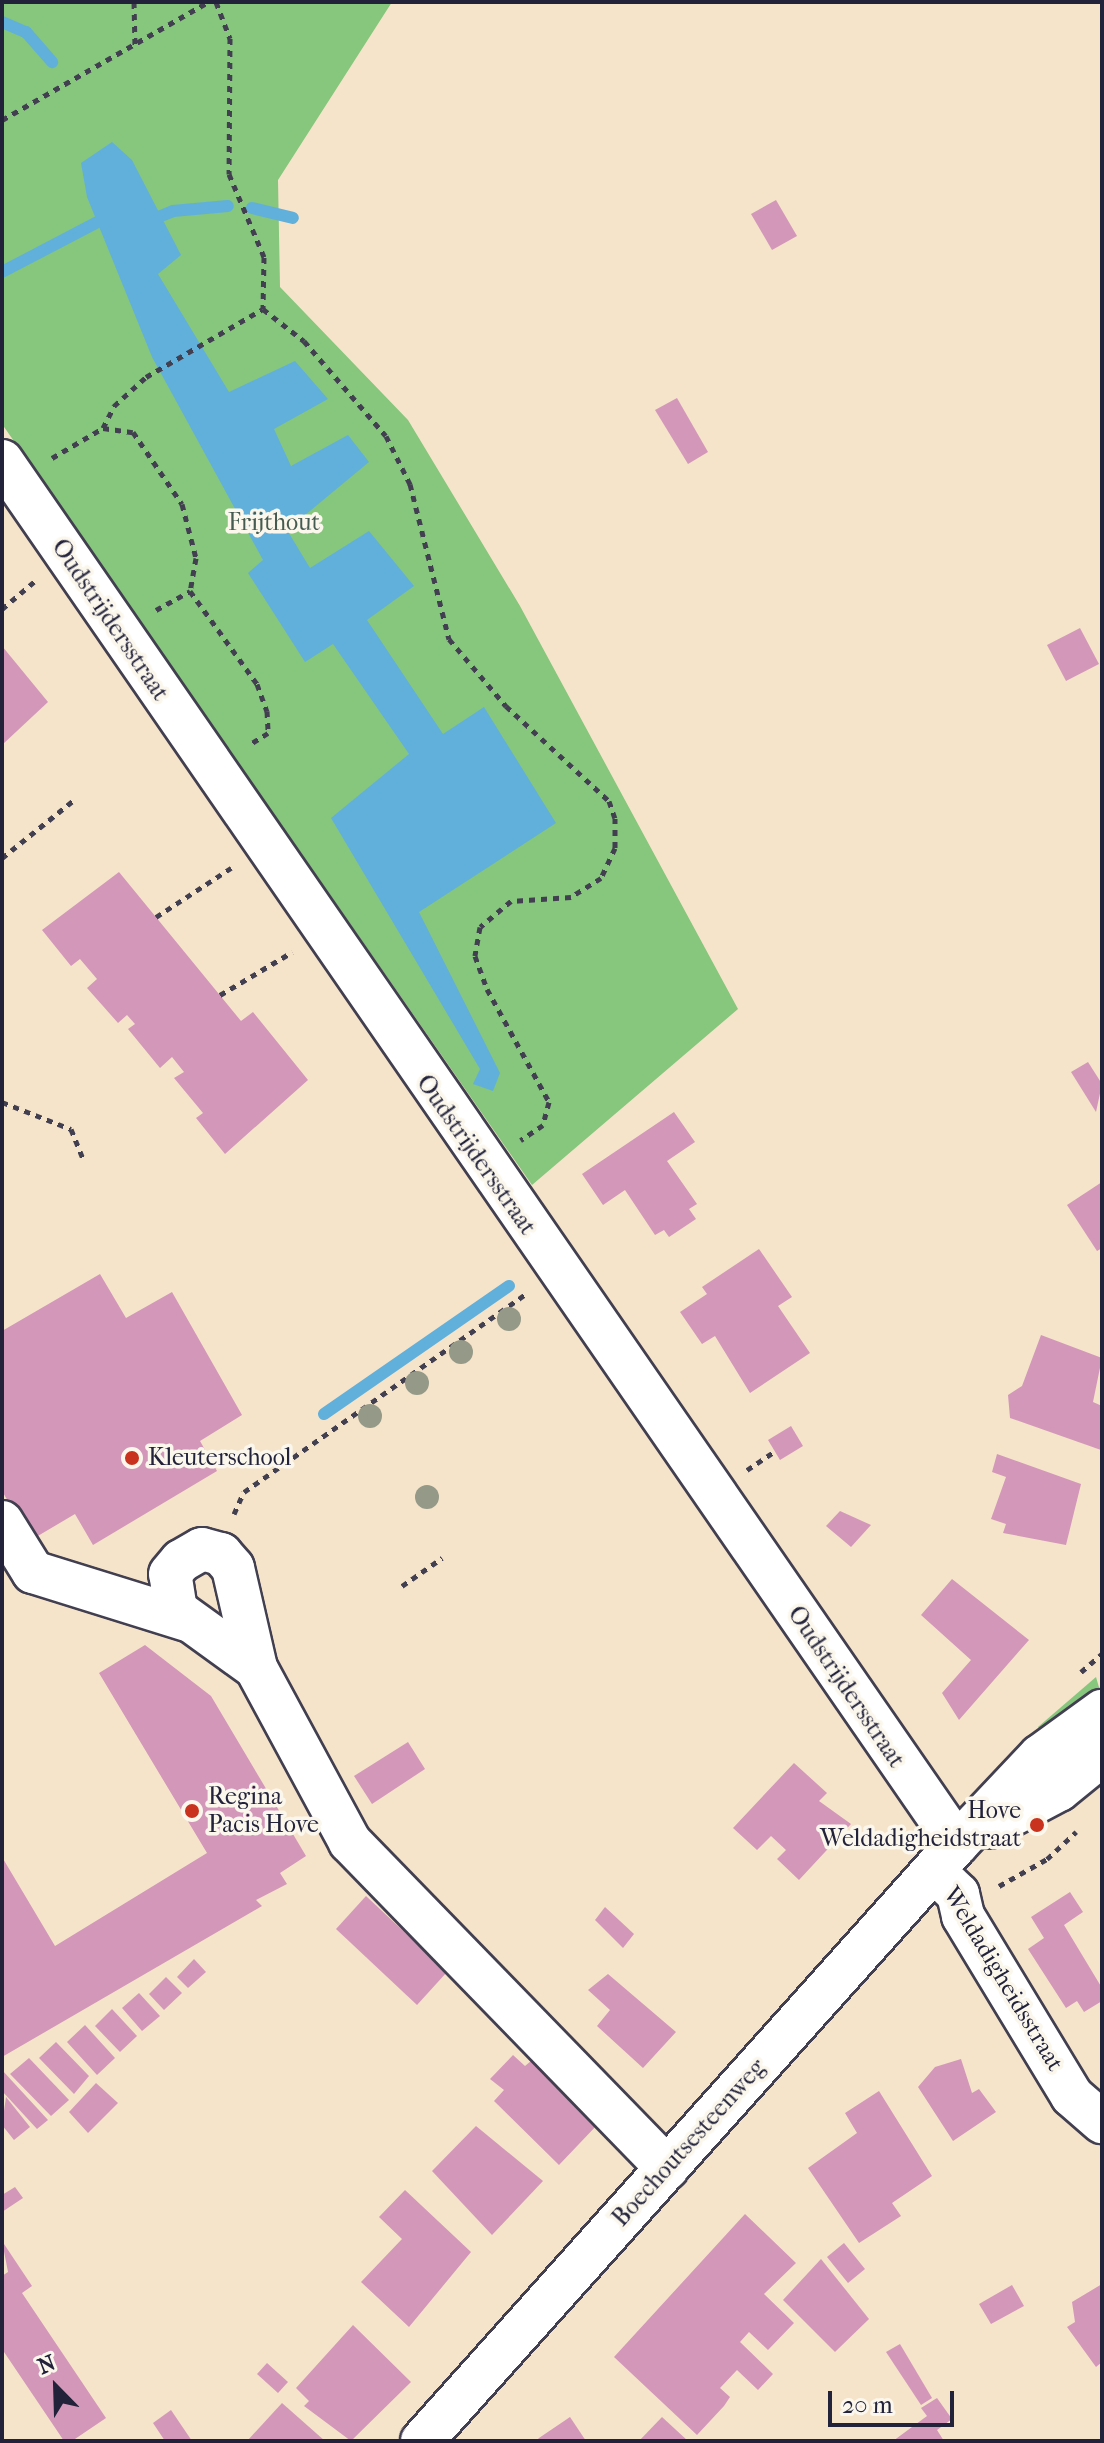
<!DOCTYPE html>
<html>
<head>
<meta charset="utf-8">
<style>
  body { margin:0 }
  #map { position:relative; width:1104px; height:2443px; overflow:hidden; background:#f5e4ca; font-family:"IM FELL French Canon",serif }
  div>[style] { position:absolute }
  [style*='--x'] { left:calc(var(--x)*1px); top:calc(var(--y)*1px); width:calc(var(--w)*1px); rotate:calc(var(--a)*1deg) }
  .green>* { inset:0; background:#86c67d }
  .water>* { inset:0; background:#61b0db }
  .stream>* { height:12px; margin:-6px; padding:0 6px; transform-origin:6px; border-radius:6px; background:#61b0db }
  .building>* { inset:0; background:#d397ba }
  .path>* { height:5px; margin-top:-2.5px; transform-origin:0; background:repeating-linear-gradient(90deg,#423f50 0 6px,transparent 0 12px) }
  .roads { filter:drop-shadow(2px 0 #423f50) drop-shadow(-2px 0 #423f50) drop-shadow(0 2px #423f50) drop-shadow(0 -2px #423f50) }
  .minor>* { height:42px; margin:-21px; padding:0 21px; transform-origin:21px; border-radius:21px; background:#fff }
  .trees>* { width:24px; height:24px; margin:-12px; border-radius:50%; background:#949988 }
  .dots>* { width:22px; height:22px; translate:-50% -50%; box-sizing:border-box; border:4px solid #fbf7ec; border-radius:50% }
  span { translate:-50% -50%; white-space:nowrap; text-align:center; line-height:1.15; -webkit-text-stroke:7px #fbf7ec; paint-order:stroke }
  .park-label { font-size:24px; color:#455b52 }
  .street-label { font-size:24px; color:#22223b }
  .poi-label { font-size:24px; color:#22223b }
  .left { translate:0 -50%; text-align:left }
  .right { translate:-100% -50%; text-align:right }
  .frame { position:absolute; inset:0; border:4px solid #22223b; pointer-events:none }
  .north { position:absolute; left:16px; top:2347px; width:80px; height:80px; -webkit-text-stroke:6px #fbf7ec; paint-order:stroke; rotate:337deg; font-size:22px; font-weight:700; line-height:32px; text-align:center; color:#22223b }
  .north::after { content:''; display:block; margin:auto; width:28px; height:36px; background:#22223b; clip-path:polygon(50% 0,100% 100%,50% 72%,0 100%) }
  .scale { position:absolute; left:828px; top:2391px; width:126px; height:36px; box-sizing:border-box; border:4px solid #22223b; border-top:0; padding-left:10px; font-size:24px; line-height:28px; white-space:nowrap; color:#22223b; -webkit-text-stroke:6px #fbf7ec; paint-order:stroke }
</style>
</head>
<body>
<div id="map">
  <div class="green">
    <div style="clip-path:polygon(2px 2px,392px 2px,278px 180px,280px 287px,408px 420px,520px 606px,738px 1009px,532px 1185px,2px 424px)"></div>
    <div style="clip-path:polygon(1096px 1677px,1102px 1698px,1044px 1739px,1038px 1727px)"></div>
  </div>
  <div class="water">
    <div style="clip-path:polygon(112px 142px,132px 160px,181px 255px,158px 274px,229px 392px,295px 361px,328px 399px,274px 429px,291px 466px,348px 435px,369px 462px,287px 530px,310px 568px,369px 531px,414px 586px,367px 620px,443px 734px,484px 707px,556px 823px,419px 912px,500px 1073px,493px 1091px,473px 1084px,480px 1069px,331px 818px,409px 754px,333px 644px,305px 662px,248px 573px,263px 560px,152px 357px,87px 197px,81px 163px)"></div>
  </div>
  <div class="stream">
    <div style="--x:2;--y:22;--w:26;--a:23"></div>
    <div style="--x:26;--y:32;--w:40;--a:49"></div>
    <div style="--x:252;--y:208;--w:42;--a:13.7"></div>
    <div style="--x:146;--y:222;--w:29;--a:-22"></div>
    <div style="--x:173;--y:211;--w:55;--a:-5.2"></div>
    <div style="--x:2;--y:272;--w:121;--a:-27.6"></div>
    <div style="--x:324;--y:1414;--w:225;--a:-34.7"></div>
  </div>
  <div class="building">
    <div style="clip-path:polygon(776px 200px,797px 236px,772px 250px,751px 214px)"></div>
    <div style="clip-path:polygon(677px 398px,708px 452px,688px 464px,655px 410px)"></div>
    <div style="clip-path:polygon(1080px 628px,1099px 664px,1066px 681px,1047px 645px)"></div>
    <div style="clip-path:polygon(2px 646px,48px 702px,2px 745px)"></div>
    <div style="clip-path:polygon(119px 872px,241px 1021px,253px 1012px,308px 1080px,225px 1154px,196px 1118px,203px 1113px,174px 1078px,184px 1072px,172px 1057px,160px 1068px,128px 1029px,135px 1024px,127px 1015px,118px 1023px,87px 988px,97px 979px,80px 959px,71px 966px,42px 930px)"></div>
    <div style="clip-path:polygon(1088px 1062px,1102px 1084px,1096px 1112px,1071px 1072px)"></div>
    <div style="clip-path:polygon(674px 1112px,695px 1142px,667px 1161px,697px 1204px,689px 1209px,696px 1219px,669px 1237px,664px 1230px,655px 1235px,625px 1190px,603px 1205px,582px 1174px)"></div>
    <div style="clip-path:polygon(1102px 1182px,1102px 1248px,1097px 1251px,1067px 1205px)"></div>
    <div style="clip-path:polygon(759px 1249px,792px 1297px,778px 1306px,810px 1353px,750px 1393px,715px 1336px,702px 1344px,680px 1312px,707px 1294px,702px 1287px)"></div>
    <div style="clip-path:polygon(100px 1274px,126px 1318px,172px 1292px,242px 1415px,200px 1441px,217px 1471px,93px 1545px,75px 1514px,31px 1540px,2px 1491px,2px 1331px)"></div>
    <div style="clip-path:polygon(1041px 1335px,1102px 1358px,1093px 1402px,1102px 1406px,1101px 1450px,1010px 1418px,1008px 1395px,1022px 1386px)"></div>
    <div style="clip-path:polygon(791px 1426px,803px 1446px,780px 1460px,768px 1440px)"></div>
    <div style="clip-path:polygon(997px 1454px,1081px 1484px,1066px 1545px,1003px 1533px,1006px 1524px,991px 1519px,1006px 1477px,992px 1472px)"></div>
    <div style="clip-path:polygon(840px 1511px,871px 1525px,851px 1547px,826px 1526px)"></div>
    <div style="clip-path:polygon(952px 1579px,1029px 1640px,959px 1720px,942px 1693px,971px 1660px,921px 1615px)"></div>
    <div style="clip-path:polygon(145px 1645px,211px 1696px,306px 1856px,280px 1873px,287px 1884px,256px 1900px,262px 1906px,2px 2057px,2px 1857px,55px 1946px,207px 1853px,99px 1673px)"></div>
    <div style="clip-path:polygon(408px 1742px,425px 1769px,372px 1804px,354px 1776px)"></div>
    <div style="clip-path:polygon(794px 1763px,827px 1793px,819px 1801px,851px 1824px,799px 1880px,777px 1859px,786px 1850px,771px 1836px,757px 1850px,733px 1828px)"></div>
    <div style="clip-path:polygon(1070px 1892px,1083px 1912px,1064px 1925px,1102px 1988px,1102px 2001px,1084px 2012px,1077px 2001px,1066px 2008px,1028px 1949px,1044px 1938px,1031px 1917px)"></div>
    <div style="clip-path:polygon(366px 1896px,447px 1972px,417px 2005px,336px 1929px)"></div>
    <div style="clip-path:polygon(605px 1907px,634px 1934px,623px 1948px,595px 1920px)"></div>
    <div style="clip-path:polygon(194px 1959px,206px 1972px,188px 1988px,177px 1977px)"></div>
    <div style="clip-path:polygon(608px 1974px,676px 2032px,643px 2068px,597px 2026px,610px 2010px,588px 1990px)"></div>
    <div style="clip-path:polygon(166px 1977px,182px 1993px,164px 2010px,149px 1994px)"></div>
    <div style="clip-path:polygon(139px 1993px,160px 2016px,142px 2031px,122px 2008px)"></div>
    <div style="clip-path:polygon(112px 2009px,137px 2036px,120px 2052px,95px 2026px)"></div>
    <div style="clip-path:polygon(85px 2025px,115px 2058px,97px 2075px,67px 2042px)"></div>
    <div style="clip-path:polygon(56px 2042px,89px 2076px,74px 2094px,39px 2058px)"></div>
    <div style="clip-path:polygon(513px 2055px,525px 2066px,531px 2061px,598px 2124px,559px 2165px,494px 2101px,504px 2090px,490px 2079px)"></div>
    <div style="clip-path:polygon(29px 2058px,69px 2100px,51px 2116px,10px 2074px)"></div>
    <div style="clip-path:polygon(961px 2059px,972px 2093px,979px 2089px,996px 2112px,953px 2141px,918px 2087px,935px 2067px)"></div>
    <div style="clip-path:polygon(2px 2070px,48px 2120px,37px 2129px,2px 2091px)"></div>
    <div style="clip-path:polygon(96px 2083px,118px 2103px,88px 2133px,69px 2112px)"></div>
    <div style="clip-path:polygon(879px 2091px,932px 2176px,892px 2203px,901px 2216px,859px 2243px,808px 2168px,857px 2133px,845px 2113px)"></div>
    <div style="clip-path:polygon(6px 2097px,30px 2127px,14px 2140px,2px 2125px)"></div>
    <div style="clip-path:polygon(476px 2126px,543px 2181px,492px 2235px,432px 2171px)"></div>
    <div style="clip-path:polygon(15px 2187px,23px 2198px,2px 2212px,2px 2195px)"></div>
    <div style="clip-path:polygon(405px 2190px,471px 2252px,409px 2327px,361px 2282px,402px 2239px,379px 2217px)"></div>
    <div style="clip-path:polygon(745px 2214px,796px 2263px,764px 2294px,794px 2323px,768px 2350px,749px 2332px,740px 2342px,773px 2374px,758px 2390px,737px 2370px,720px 2388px,730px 2397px,724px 2406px,697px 2435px,614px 2357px)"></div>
    <div style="clip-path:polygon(2px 2241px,32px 2286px,22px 2293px,106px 2418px,72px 2441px,64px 2441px,2px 2349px,2px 2276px,8px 2272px)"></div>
    <div style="clip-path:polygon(844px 2243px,865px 2269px,848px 2283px,827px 2257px)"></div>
    <div style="clip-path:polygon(821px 2259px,869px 2319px,835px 2352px,783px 2300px)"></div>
    <div style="clip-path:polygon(1102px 2284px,1102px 2362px,1096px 2367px,1067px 2327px,1075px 2322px,1072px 2302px)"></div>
    <div style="clip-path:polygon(1012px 2285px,1024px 2306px,991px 2324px,979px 2304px)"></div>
    <div style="clip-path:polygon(353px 2325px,411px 2382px,351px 2441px,304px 2406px,309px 2401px,296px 2388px)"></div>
    <div style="clip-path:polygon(900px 2344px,932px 2398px,921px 2405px,886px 2352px)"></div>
    <div style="clip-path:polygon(267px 2363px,288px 2382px,278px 2393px,257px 2374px)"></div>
    <div style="clip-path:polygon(937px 2398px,952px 2419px,937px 2430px,944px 2441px,893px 2441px,927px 2416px,921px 2408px)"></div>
    <div style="clip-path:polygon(282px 2403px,325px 2441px,247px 2441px)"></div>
    <div style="clip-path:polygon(171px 2410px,192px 2441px,165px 2441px,153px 2423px)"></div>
    <div style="clip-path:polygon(570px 2417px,586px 2441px,536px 2441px,539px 2438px)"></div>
    <div style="clip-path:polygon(662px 2417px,688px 2441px,639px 2441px)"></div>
  </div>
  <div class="path">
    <div style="--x:134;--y:2;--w:44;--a:88.7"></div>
    <div style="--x:216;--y:2;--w:39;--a:69"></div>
    <div style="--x:230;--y:38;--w:136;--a:90.4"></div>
    <div style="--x:229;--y:174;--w:90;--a:67.1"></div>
    <div style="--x:264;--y:257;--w:52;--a:91.1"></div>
    <div style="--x:263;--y:309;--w:52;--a:38"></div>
    <div style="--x:304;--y:341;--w:125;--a:49.2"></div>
    <div style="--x:386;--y:436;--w:54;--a:63.4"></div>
    <div style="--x:410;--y:484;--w:160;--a:75.9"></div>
    <div style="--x:449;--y:639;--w:88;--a:49.6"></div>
    <div style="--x:506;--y:706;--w:140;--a:42.7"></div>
    <div style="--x:609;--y:801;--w:18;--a:71"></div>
    <div style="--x:615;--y:818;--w:30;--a:90"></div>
    <div style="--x:615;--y:848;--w:33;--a:115"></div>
    <div style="--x:601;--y:878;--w:36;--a:148"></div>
    <div style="--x:571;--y:897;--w:60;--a:176.2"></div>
    <div style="--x:511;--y:901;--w:40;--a:140"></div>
    <div style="--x:480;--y:927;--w:29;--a:100"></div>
    <div style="--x:475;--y:956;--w:35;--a:70"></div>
    <div style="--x:487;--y:989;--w:129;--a:61.2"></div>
    <div style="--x:549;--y:1102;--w:24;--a:105"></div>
    <div style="--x:543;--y:1125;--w:27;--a:146"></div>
    <div style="--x:2;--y:120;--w:237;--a:-29.8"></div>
    <div style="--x:103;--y:428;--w:30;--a:8"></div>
    <div style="--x:133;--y:432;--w:87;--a:55.8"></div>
    <div style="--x:182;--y:504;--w:56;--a:75.5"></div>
    <div style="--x:196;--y:558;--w:34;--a:100"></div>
    <div style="--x:190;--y:591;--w:115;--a:54.2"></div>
    <div style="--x:257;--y:684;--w:29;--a:70"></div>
    <div style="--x:267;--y:711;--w:22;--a:87"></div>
    <div style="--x:268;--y:733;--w:22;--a:148"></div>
    <div style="--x:52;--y:458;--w:59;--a:-30.5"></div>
    <div style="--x:103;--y:428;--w:25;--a:-63"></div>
    <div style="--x:114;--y:406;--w:43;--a:-42.2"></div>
    <div style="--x:146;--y:377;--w:135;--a:-30.2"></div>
    <div style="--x:2;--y:609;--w:43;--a:-40.3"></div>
    <div style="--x:156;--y:610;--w:39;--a:-29"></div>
    <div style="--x:2;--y:858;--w:92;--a:-38.9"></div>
    <div style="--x:156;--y:917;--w:90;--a:-33.2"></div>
    <div style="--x:220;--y:995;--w:84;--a:-30.8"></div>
    <div style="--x:2;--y:1102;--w:74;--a:21.4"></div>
    <div style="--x:71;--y:1129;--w:32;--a:68"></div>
    <div style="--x:747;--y:1470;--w:34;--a:-34"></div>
    <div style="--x:234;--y:1514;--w:24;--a:-66"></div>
    <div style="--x:244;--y:1492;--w:346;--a:-35.1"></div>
    <div style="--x:402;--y:1586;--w:49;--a:-35"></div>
    <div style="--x:1081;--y:1672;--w:28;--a:-41"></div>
    <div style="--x:999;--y:1886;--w:55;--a:-29.4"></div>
    <div style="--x:1047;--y:1859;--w:40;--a:-43"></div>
  </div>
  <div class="roads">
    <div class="minor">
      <div style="--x:2;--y:461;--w:1681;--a:55.37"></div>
      <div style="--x:2;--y:1522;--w:59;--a:58.2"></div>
      <div style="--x:33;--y:1572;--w:161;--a:17.3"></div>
      <div style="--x:256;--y:1668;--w:99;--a:-144.1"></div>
      <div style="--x:176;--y:1610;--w:36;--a:-99"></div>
      <div style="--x:170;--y:1574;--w:17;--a:-50"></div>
      <div style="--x:181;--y:1561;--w:24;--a:-30"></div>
      <div style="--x:202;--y:1549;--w:20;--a:15"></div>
      <div style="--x:221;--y:1554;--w:18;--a:49"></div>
      <div style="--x:233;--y:1568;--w:103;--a:77"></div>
      <div style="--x:256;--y:1668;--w:198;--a:61.6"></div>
      <div style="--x:350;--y:1842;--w:455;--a:45.8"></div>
      <div style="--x:989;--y:1827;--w:79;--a:-27.9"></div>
      <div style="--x:1059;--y:1790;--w:55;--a:-39.1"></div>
      <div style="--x:935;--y:1872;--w:32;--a:44"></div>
      <div style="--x:958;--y:1894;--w:23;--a:77"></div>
      <div style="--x:963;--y:1916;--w:210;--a:58.8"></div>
      <div style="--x:1072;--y:2096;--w:40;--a:41"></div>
      <div style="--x:422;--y:2441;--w:802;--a:-48.13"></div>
      <div style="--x:957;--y:1844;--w:121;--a:-46.7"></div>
      <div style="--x:1040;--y:1756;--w:77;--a:-36"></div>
    </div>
  </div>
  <div class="trees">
    <div style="left:509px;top:1319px"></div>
    <div style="left:461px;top:1352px"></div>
    <div style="left:417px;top:1383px"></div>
    <div style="left:370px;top:1416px"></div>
    <div style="left:427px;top:1497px"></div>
  </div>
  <div class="dots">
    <div style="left:132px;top:1458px;background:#c8321e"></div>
    <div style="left:192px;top:1811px;background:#c8321e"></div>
    <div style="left:1037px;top:1825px;background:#c8321e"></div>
  </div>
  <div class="park-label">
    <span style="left:274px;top:523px">Frijthout</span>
  </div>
  <div class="street-label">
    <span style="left:110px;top:620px;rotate:56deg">Oudstrijdersstraat</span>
    <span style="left:476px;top:1155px;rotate:55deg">Oudstrijdersstraat</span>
    <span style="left:846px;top:1687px;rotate:56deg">Oudstrijdersstraat</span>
    <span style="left:1003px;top:1979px;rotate:59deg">Weldadigheidsstraat</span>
    <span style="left:689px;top:2143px;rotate:-48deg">Boechoutsesteenweg</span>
  </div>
  <div class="poi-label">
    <span class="left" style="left:148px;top:1458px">Kleuterschool</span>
    <span class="left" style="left:208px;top:1811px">Regina<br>Pacis Hove</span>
    <span class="right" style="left:1021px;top:1825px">Hove<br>Weldadigheidstraat</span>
  </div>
  <div class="frame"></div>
  <div class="north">N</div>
  <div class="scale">20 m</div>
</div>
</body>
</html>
